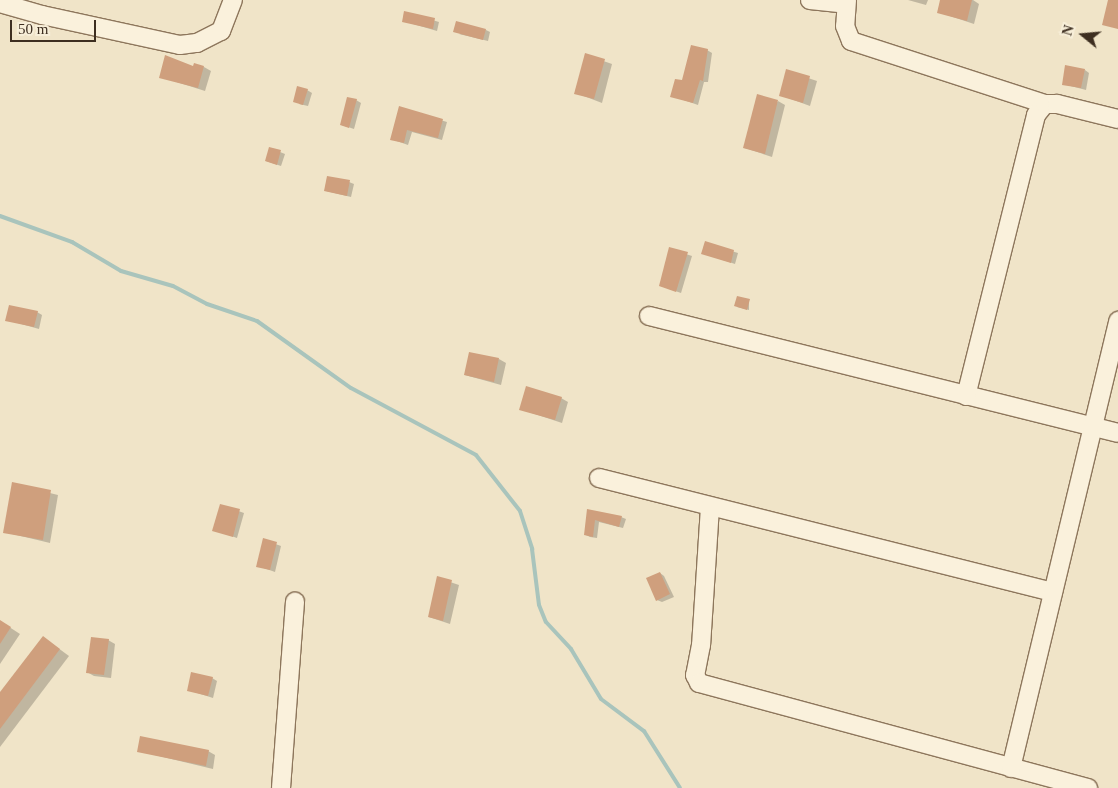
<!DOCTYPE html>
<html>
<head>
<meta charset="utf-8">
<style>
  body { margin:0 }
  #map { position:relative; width:1118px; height:788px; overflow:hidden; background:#f0e4c8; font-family:"Times New Roman",serif }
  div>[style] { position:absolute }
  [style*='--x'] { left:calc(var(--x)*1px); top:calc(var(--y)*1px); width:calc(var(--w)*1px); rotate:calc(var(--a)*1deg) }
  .shadow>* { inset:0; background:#0003 }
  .stream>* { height:4px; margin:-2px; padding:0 2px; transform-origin:2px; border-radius:2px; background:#a9c4bc }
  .building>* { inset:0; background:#cf9f7d }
  .roads { filter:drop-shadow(1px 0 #8d765c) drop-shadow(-1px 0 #8d765c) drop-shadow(0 1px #8d765c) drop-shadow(0 -1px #8d765c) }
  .minor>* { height:18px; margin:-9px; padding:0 9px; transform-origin:9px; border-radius:9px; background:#faf1dc }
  span { translate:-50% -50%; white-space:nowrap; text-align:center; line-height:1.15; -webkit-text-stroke:4.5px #f7eed8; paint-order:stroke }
  .north { position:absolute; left:1058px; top:10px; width:50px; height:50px; -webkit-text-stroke:4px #f7eed8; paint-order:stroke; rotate:287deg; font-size:14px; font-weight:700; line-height:20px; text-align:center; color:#3d2e20 }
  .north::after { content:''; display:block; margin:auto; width:18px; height:22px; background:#3d2e20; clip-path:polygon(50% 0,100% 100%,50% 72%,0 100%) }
  .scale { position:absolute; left:10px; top:20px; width:86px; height:22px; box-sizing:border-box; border:2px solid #3d2e20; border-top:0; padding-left:6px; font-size:15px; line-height:18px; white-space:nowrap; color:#3d2e20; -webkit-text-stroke:4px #f7eed8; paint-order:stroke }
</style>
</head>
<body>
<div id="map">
  <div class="shadow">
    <div style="clip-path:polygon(908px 0,928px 0,926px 5px)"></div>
    <div style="clip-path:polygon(941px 0,973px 0,979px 4px,974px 24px,938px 12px)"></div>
    <div style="clip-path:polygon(405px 12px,439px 22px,437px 31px,403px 21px)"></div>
    <div style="clip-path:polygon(486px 30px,490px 32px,488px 41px,459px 34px)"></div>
    <div style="clip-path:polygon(707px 50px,712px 53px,708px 82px,704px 82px,698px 105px,672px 96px)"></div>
    <div style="clip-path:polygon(586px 55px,612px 64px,602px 103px,576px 93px)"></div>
    <div style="clip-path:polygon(204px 67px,211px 71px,205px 91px,161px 77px)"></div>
    <div style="clip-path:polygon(1085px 70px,1089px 73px,1086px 90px,1063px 84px)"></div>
    <div style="clip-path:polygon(787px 71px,817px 81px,810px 106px,780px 95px)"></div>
    <div style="clip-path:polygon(307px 90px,312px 93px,308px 106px,299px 104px)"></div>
    <div style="clip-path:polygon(356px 100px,361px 103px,354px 129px,342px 125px)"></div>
    <div style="clip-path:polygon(778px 101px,785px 105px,772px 157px,745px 148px)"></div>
    <div style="clip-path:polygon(400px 108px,447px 122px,442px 140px,412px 132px,408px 145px,391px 139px)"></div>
    <div style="clip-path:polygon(270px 148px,285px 154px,281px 166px,266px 161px)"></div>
    <div style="clip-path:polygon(349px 182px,354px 184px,351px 197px,326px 191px)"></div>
    <div style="clip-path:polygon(705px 243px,738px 253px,735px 264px,702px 253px)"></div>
    <div style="clip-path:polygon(670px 249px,692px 256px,681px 293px,661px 286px)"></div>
    <div style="clip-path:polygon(749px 301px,749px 310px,737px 307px)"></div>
    <div style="clip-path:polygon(37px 312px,42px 315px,39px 329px,7px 320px)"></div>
    <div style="clip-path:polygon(499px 359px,506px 363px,501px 385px,465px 375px)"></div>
    <div style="clip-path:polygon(561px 398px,568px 402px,562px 423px,520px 409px)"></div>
    <div style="clip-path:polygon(13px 484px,58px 495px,50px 543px,4px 532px)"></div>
    <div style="clip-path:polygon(221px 505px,244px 513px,237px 538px,214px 530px)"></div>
    <div style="clip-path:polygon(588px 511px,621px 517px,626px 519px,623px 528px,599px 522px,597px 538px,590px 537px,586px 535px)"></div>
    <div style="clip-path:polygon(264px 540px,281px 546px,275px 572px,258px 566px)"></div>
    <div style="clip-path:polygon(660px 573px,664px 576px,674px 597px,662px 602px,657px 600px)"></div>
    <div style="clip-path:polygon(438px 578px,459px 585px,450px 624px,429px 617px)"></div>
    <div style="clip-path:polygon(0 621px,20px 634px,0 664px)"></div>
    <div style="clip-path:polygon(43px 637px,69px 656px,0 747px,0 694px)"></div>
    <div style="clip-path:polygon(108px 640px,115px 644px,111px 678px,94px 676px,87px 672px)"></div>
    <div style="clip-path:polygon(212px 678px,217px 681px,213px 698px,188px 690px)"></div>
    <div style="clip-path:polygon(138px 751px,208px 751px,215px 755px,213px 769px)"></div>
  </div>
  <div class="stream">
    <div style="--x:0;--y:216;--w:77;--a:19.9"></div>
    <div style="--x:72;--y:242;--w:57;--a:30.6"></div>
    <div style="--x:121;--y:271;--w:54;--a:16.1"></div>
    <div style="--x:173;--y:286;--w:38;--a:28"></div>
    <div style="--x:207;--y:304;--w:53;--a:18.8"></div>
    <div style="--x:257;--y:321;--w:115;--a:35.5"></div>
    <div style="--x:351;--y:388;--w:142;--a:28.2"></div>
    <div style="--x:476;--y:455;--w:71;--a:51.8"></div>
    <div style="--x:520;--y:511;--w:40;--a:72"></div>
    <div style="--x:532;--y:549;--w:56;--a:82.9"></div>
    <div style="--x:539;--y:605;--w:18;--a:68"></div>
    <div style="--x:546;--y:622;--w:37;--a:47"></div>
    <div style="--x:571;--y:649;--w:58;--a:59"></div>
    <div style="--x:601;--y:699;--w:54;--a:36.7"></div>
    <div style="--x:644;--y:731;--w:67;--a:57.7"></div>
  </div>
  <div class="building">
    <div style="clip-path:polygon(940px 0,972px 0,967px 21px,937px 13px)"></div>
    <div style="clip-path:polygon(1108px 0,1118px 0,1118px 29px,1102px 25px)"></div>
    <div style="clip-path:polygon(404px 11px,435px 18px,433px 29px,402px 22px)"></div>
    <div style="clip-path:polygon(456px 21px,486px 29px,483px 40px,453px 32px)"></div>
    <div style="clip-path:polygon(691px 45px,708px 49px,703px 81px,700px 80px,693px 103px,670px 97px,675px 79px,682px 80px)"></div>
    <div style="clip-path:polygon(585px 53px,605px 59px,594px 99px,574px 94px)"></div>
    <div style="clip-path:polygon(165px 55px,193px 66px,194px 63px,204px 66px,198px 88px,159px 78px)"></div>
    <div style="clip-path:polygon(1065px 65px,1085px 69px,1081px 88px,1062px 85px)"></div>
    <div style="clip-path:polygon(786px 69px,810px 76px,803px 103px,779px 96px)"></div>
    <div style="clip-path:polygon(297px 86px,308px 89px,303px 105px,293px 102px)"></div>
    <div style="clip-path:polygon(757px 94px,778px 100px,765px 154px,743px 148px)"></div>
    <div style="clip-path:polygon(347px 97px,357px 99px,349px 128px,340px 125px)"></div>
    <div style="clip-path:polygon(399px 106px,443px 119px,438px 138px,407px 130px,404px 143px,390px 140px)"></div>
    <div style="clip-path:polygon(269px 147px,281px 150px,277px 165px,265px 161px)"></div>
    <div style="clip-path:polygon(327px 176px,350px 180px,347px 196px,324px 191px)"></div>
    <div style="clip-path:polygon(705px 241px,734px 250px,731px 263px,701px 254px)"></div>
    <div style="clip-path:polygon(669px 247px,688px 252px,676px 292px,659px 286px)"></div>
    <div style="clip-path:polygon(737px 296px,750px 299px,747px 310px,734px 306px)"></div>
    <div style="clip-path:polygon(9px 305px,38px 311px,34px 327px,5px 321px)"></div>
    <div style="clip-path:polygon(469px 352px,499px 358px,494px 382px,464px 375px)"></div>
    <div style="clip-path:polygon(526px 386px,562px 397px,555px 420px,519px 410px)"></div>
    <div style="clip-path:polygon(12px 482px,51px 490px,43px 540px,3px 533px)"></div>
    <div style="clip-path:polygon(220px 504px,240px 509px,233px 537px,212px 531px)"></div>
    <div style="clip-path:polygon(587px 509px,622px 516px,619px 527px,595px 520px,593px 537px,584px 535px)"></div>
    <div style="clip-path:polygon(263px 538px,277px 542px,270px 570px,256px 567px)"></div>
    <div style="clip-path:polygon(660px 572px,670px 594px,656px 601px,646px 578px)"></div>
    <div style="clip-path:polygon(437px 576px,452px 580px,443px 621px,428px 617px)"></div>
    <div style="clip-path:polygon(0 620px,11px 627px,0 644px)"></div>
    <div style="clip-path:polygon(43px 636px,60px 649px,0 729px,0 692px)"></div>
    <div style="clip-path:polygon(91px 637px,109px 639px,104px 675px,86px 673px)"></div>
    <div style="clip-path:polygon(191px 672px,213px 677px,208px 696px,187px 691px)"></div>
    <div style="clip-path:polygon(140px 736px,209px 750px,206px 766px,137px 752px)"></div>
  </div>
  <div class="roads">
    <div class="minor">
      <div style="--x:810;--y:0;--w:36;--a:6"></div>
      <div style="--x:847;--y:0;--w:26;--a:94"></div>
      <div style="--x:845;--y:26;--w:16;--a:68"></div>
      <div style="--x:851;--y:41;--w:204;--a:18"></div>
      <div style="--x:0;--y:3;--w:44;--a:15.9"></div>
      <div style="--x:42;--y:15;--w:141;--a:12.3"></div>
      <div style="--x:180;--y:45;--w:17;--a:-7"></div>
      <div style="--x:197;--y:43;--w:27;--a:-27"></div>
      <div style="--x:221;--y:31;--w:33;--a:-69"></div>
      <div style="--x:649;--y:316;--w:483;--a:14"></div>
      <div style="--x:966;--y:396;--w:290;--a:-76"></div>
      <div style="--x:1036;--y:115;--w:14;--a:-51"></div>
      <div style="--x:1045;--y:104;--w:12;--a:0"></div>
      <div style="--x:1057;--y:104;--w:63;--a:13.8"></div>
      <div style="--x:599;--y:478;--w:468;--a:14.1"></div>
      <div style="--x:710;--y:507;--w:138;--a:93.7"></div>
      <div style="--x:701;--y:645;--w:31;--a:101"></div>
      <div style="--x:695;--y:675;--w:9;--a:63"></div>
      <div style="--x:699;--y:683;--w:403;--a:15.1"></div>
      <div style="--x:1011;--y:768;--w:460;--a:-76.5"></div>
      <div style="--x:281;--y:788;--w:187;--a:-85.7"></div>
    </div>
  </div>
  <div class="north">N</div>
  <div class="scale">50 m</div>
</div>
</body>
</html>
